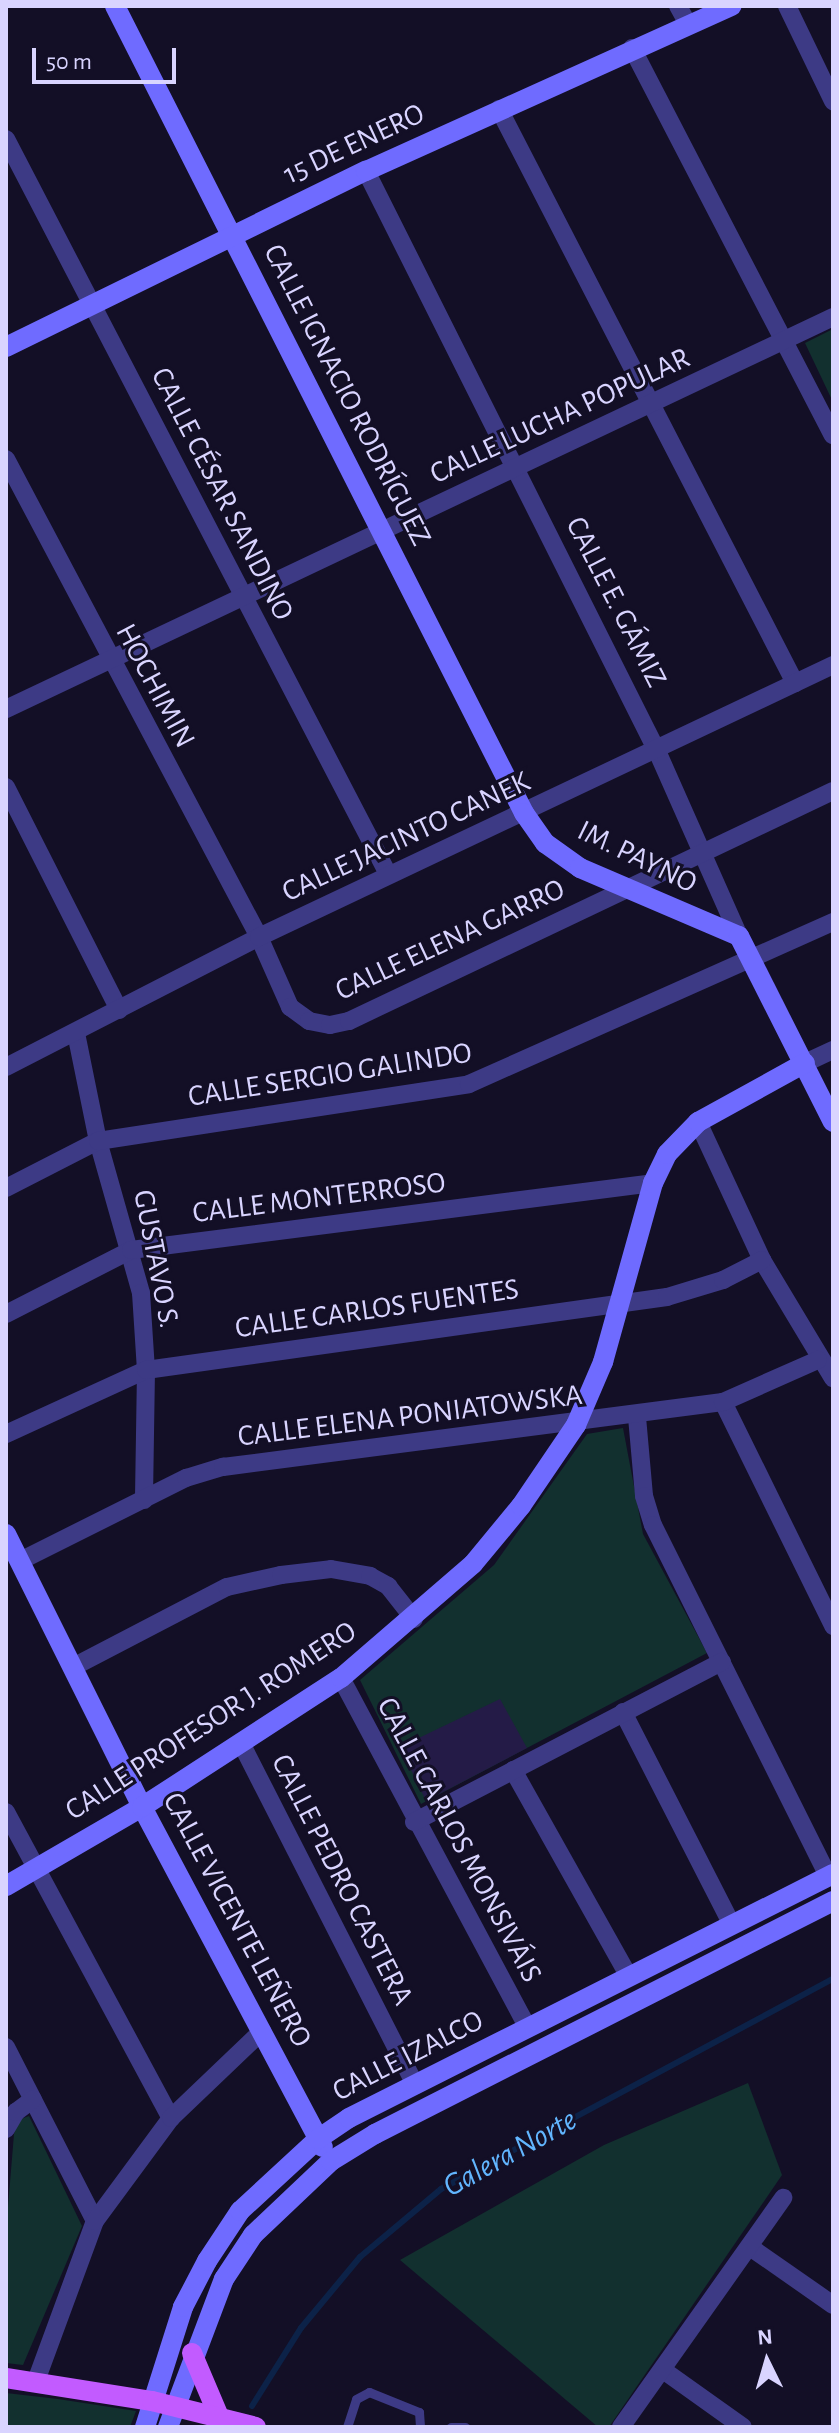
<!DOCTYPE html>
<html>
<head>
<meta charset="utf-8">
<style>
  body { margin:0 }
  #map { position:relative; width:839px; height:2433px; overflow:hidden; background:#130f26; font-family:"Alegreya Sans",sans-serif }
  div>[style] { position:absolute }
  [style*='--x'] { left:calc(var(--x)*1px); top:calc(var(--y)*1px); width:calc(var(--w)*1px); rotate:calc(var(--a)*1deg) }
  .green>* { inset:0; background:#12302f }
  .stream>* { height:6px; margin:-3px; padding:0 3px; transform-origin:3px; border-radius:3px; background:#0c2248 }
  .building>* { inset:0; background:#241b47 }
  .lane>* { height:9px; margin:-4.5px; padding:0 4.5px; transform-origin:4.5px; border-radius:4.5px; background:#3d3a85 }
  .street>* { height:18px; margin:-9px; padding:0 9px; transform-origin:9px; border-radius:9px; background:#3d3a85 }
  .secondary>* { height:20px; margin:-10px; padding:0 10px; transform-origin:10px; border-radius:10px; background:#6f6bff }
  .primary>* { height:20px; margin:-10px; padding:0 10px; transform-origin:10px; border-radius:10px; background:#c25bff }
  span { translate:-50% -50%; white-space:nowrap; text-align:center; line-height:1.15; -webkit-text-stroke:6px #130f26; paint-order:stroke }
  .street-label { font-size:30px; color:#d9d4ff }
  .water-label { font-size:32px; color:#62b6ff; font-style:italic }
  .frame { position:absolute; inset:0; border:8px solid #d9d4ff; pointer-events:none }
  .north { position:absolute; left:727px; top:2321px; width:80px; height:80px; -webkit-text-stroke:6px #130f26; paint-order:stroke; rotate:355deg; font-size:22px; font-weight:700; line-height:32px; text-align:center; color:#d9d4ff }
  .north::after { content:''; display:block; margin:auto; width:28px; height:36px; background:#d9d4ff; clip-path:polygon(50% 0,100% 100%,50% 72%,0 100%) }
  .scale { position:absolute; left:32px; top:48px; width:144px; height:36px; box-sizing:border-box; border:4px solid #d9d4ff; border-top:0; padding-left:10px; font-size:24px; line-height:28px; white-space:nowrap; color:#d9d4ff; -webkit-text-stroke:6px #130f26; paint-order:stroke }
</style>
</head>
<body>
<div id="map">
  <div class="green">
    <div style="clip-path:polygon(833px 329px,833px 402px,805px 343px)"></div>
    <div style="clip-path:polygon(623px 1428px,643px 1534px,707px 1653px,421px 1804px,360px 1680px,494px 1565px,587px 1434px)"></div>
    <div style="clip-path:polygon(748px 2083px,782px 2175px,609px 2427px,598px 2427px,400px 2260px,604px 2145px)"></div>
    <div style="clip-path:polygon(29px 2116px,82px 2226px,23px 2365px,6px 2363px,6px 2231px,14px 2134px,18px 2120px)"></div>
    <div style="clip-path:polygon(6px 2393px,58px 2399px,136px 2411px,130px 2427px,6px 2427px)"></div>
  </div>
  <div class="stream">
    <div style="--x:252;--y:2406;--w:92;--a:-57.9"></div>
    <div style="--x:301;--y:2328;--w:92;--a:-50.3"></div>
    <div style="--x:360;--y:2257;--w:106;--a:-40"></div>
    <div style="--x:441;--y:2189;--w:445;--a:-28.2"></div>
  </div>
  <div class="building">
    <div style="clip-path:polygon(500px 1699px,527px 1748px,426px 1801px,400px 1747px)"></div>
  </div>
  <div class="lane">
    <div style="--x:347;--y:2427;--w:29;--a:-72"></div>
    <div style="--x:356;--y:2399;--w:15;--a:-28"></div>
    <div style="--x:369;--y:2392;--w:54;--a:21.8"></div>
    <div style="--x:419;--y:2412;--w:15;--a:86"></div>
    <div style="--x:451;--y:2427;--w:14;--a:0"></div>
  </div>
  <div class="street">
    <div style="--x:678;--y:6;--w:21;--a:61"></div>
    <div style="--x:787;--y:6;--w:106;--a:64.2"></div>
    <div style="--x:632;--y:48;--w:436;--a:62.6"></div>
    <div style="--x:499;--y:109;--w:646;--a:62.72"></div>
    <div style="--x:6;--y:139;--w:828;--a:62.54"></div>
    <div style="--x:366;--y:171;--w:649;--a:63.36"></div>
    <div style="--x:657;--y:751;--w:202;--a:66.1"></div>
    <div style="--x:6;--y:459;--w:541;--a:62.11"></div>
    <div style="--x:259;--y:937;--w:77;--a:66.1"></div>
    <div style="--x:290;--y:1007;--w:24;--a:36"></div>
    <div style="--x:309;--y:1021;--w:21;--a:11"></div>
    <div style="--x:330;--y:1025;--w:19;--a:-12"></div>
    <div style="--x:349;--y:1021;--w:536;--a:-25.42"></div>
    <div style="--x:6;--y:709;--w:915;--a:-25.36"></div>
    <div style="--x:6;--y:787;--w:250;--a:63.1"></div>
    <div style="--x:76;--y:1033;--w:110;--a:78.5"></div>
    <div style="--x:98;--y:1141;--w:158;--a:74.2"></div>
    <div style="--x:141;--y:1293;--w:77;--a:86.3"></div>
    <div style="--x:146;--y:1370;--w:130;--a:90.9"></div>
    <div style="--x:805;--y:1063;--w:31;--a:-25"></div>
    <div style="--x:6;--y:1067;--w:284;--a:-27.2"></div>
    <div style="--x:259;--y:937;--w:635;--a:-25.35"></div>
    <div style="--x:698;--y:1122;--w:152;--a:65.1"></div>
    <div style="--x:762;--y:1260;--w:138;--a:59"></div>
    <div style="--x:6;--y:1188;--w:103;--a:-27.1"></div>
    <div style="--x:98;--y:1141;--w:375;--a:-8.7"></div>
    <div style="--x:469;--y:1084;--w:398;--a:-24"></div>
    <div style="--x:6;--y:1314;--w:140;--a:-27.1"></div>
    <div style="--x:131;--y:1250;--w:526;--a:-7.31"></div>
    <div style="--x:723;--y:1402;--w:250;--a:63.8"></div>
    <div style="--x:637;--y:1417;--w:79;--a:84.9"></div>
    <div style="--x:644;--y:1496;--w:30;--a:73"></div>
    <div style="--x:653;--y:1525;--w:392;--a:63.5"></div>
    <div style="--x:6;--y:1434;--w:154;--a:-24.6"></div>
    <div style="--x:146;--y:1370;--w:526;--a:-7.98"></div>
    <div style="--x:667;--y:1297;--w:59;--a:-16.9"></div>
    <div style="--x:723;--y:1280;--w:44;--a:-27.1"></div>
    <div style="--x:20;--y:1561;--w:186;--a:-26.6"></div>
    <div style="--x:186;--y:1478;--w:39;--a:-17"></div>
    <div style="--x:223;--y:1467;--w:504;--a:-7.41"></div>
    <div style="--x:723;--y:1402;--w:104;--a:-23.9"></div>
    <div style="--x:75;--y:1666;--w:171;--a:-27.5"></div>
    <div style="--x:227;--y:1587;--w:55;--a:-12.5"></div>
    <div style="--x:281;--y:1575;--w:50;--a:-6.8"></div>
    <div style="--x:331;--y:1569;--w:40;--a:10"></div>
    <div style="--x:370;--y:1576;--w:21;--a:29"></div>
    <div style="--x:388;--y:1586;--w:42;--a:51.8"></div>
    <div style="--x:341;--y:1678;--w:397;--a:61.9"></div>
    <div style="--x:623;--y:1712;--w:239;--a:62.9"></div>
    <div style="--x:241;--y:1743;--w:384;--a:63"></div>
    <div style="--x:513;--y:1770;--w:235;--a:60.7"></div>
    <div style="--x:6;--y:1812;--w:348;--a:61.7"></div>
    <div style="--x:414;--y:1822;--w:347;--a:-27.5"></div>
    <div style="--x:6;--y:2047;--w:195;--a:62.9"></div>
    <div style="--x:6;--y:2129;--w:20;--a:-60"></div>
    <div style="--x:16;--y:2112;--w:21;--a:-37"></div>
    <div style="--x:750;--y:2247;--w:101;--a:34.9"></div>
    <div style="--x:663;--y:2370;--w:98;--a:35.5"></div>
    <div style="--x:36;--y:2381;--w:171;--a:-69.8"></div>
    <div style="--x:95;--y:2221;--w:128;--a:-53.6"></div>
    <div style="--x:171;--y:2118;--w:126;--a:-43.7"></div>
    <div style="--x:621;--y:2427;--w:281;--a:-54.7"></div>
  </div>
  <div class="secondary">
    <div style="--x:115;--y:6;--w:905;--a:63.12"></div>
    <div style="--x:524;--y:813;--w:37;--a:55"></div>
    <div style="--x:545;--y:843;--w:43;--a:35.5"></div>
    <div style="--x:580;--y:868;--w:173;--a:23.2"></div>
    <div style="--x:739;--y:936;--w:208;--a:63.2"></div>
    <div style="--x:6;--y:347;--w:401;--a:-26.1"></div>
    <div style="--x:366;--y:171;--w:401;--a:-24.3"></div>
    <div style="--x:6;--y:1534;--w:305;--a:63.5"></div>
    <div style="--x:142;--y:1807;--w:385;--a:62"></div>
    <div style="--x:6;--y:1886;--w:157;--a:-30.2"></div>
    <div style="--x:142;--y:1807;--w:237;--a:-33"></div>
    <div style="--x:341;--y:1678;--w:174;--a:-40.8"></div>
    <div style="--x:473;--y:1564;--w:75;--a:-50.4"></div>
    <div style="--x:521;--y:1506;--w:98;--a:-55.8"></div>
    <div style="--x:576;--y:1425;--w:69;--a:-66.8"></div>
    <div style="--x:603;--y:1362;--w:186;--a:-74.4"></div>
    <div style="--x:653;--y:1183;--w:32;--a:-64"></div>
    <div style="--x:667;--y:1154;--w:45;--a:-45.9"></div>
    <div style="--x:698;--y:1122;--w:122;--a:-28.9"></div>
    <div style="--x:145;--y:2427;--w:126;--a:-72.4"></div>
    <div style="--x:183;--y:2307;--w:52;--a:-62.4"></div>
    <div style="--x:207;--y:2261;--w:60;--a:-56.6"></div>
    <div style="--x:240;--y:2211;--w:106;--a:-42.7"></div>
    <div style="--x:318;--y:2139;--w:37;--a:-34"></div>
    <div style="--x:349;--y:2118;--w:542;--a:-26.75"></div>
    <div style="--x:168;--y:2427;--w:158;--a:-69.3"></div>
    <div style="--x:224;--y:2279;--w:53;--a:-56.6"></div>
    <div style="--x:253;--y:2235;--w:108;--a:-43.5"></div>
    <div style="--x:331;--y:2161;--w:52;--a:-31.5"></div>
    <div style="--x:375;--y:2134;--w:514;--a:-26.96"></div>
  </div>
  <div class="primary">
    <div style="--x:192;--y:2353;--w:72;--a:67"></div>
    <div style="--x:6;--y:2378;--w:148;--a:9"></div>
    <div style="--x:152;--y:2401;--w:107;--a:14"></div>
  </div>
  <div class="street-label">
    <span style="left:354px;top:144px;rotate:-25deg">15 DE ENERO</span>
    <span style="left:347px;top:395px;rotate:63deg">CALLE IGNACIO RODRÍGUEZ</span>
    <span style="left:560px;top:416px;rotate:-25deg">CALLE LUCHA POPULAR</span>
    <span style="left:222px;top:494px;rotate:63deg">CALLE CÉSAR SANDINO</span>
    <span style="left:616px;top:602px;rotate:63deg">CALLE E. GÁMIZ</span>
    <span style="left:155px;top:686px;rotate:62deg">HOCHIMIN</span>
    <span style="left:406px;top:837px;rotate:-25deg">CALLE JACINTO CANEK</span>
    <span style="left:637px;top:857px;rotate:26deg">IM. PAYNO</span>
    <span style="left:450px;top:940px;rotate:-25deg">CALLE ELENA GARRO</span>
    <span style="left:330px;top:1075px;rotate:-9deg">CALLE SERGIO GALINDO</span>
    <span style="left:319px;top:1198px;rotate:-7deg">CALLE MONTERROSO</span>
    <span style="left:156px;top:1259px;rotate:79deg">GUSTAVO S.</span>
    <span style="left:377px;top:1309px;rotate:-8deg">CALLE CARLOS FUENTES</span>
    <span style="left:410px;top:1416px;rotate:-7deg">CALLE ELENA PONIATOWSKA</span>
    <span style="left:211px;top:1721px;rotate:-33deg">CALLE PROFESOR J. ROMERO</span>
    <span style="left:459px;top:1840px;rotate:62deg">CALLE CARLOS MONSIVÁIS</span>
    <span style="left:342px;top:1880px;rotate:63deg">CALLE PEDRO CASTERA</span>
    <span style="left:237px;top:1920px;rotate:62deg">CALLE VICENTE LEÑERO</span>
    <span style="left:408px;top:2056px;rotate:-27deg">CALLE IZALCO</span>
  </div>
  <div class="water-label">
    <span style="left:510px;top:2153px;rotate:-29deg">Galera Norte</span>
  </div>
  <div class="frame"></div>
  <div class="north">N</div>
  <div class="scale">50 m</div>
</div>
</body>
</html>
